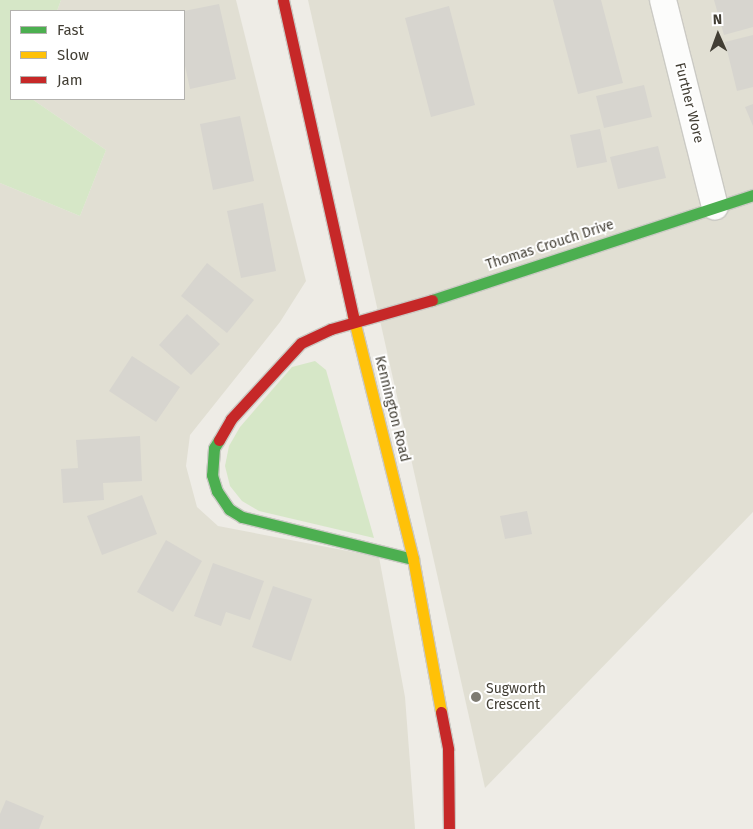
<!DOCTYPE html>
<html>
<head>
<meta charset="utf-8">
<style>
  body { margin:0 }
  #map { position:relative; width:753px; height:829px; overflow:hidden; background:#eeece6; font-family:"Fira Sans",sans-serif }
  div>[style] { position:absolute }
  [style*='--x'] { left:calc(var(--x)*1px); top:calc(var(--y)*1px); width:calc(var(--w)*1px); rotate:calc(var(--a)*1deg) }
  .residential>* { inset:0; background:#e1dfd3 }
  .green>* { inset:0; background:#d6e7c7 }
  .building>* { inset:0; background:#d7d5cf }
  .roads { filter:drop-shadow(1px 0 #cbcac4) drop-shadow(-1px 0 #cbcac4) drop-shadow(0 1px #cbcac4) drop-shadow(0 -1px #cbcac4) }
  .street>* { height:26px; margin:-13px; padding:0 13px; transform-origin:13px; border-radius:13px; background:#fcfcfb }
  .fast>* { height:11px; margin:-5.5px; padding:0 5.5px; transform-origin:5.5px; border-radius:5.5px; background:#4caf50 }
  .slow>* { height:11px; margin:-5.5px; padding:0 5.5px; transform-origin:5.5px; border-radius:5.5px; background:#ffc107 }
  .jam>* { height:11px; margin:-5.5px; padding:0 5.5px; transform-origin:5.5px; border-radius:5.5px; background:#c62828 }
  .dots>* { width:14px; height:14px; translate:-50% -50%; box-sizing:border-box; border:2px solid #fff; border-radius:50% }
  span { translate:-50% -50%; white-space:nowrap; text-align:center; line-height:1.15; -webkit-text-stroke:4px #fff; paint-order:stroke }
  .street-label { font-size:14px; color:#423e34 }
  .poi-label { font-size:14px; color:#423e34 }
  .left { translate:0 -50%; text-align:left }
  .legend { position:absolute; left:10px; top:10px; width:175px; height:90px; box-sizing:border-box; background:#fff; border:1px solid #b3b2ae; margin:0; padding:6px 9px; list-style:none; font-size:15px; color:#423e34 }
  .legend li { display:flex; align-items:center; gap:10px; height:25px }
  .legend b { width:25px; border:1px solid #b3b2ae }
  .north { position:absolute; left:693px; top:10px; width:50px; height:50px; -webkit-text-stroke:4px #fff; paint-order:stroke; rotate:358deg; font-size:14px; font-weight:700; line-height:20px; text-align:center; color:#423e34 }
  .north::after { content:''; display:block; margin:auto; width:18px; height:22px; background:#423e34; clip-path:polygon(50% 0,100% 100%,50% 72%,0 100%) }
</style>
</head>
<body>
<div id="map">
  <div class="residential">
    <div style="clip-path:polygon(61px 0,236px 0,306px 281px,280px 322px,190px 435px,186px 466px,197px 507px,218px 526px,379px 557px,405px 697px,415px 829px,0 829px,0 183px,80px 216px,106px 150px,32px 99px,184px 99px,184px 11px,57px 11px)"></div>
    <div style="clip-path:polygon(308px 0,753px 0,753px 512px,485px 788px)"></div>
  </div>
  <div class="green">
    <div style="clip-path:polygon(0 0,61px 0,57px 11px,11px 11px,11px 99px,32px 99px,106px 150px,80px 216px,0 183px)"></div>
    <div style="clip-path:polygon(315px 361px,326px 370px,374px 538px,259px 511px,242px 501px,230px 486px,225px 466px,229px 446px,240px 427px,292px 367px)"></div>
  </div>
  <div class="building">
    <div style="clip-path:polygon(553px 0,601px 0,623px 83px,578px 94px)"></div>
    <div style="clip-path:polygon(714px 0,753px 0,753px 27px,724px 35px)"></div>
    <div style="clip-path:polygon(219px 4px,236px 79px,190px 89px,184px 61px,184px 11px)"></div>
    <div style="clip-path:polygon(449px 6px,475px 105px,431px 117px,405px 18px)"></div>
    <div style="clip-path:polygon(753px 35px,753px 87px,737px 91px,725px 42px)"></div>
    <div style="clip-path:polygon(644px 85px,652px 117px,604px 128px,596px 96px)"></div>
    <div style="clip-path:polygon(753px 104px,753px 126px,745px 107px)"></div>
    <div style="clip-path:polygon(240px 116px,254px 181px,213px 190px,200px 124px)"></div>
    <div style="clip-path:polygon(600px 129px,607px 162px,577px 168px,570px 135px)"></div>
    <div style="clip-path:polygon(658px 146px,666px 178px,618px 189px,610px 157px)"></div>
    <div style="clip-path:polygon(263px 203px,276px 271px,241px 278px,227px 211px)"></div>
    <div style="clip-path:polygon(207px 263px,254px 300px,227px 333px,181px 296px)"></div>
    <div style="clip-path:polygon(187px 314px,220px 344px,191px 375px,159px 345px)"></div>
    <div style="clip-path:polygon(132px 356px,180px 387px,156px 422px,109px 391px)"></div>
    <div style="clip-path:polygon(140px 436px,142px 481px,103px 483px,104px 500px,63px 503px,61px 469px,78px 468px,76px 440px)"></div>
    <div style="clip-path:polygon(142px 495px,157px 534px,102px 555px,87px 516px)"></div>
    <div style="clip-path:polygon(527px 511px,532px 534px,505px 539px,500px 516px)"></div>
    <div style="clip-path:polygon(166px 540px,202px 561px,173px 612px,137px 592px)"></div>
    <div style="clip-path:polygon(213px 563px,264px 581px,250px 620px,226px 612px,221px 626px,194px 616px)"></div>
    <div style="clip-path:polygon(273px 586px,312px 599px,291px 661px,252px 647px)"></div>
    <div style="clip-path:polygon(6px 800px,44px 816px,39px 829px,0 829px,0 814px)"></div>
  </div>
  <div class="roads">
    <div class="street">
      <div style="--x:663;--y:0;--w:213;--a:75.9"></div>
    </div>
    <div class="fast">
      <div style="--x:432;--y:300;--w:338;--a:-18.1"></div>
      <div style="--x:219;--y:440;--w:9;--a:122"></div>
      <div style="--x:214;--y:448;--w:27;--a:94"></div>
      <div style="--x:212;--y:475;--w:17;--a:73"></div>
      <div style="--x:217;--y:491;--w:22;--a:56"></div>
      <div style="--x:229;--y:509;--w:15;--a:32"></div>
      <div style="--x:242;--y:517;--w:176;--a:13.8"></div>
    </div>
    <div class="slow">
      <div style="--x:353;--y:316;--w:250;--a:76.1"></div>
      <div style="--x:413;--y:559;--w:156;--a:79.6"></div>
    </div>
    <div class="jam">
      <div style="--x:283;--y:0;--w:324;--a:77.5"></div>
      <div style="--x:219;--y:440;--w:24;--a:-60"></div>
      <div style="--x:231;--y:419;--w:103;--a:-47.4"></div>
      <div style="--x:301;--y:343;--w:33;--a:-25"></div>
      <div style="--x:331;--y:329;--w:105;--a:-16"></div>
      <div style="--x:441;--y:712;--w:38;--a:79"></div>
      <div style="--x:448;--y:749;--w:80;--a:89.3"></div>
    </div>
  </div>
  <div class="dots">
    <div style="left:476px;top:697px;background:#7e7b72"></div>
  </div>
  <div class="street-label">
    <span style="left:689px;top:103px;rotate:76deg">Further Wore</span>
    <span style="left:550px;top:245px;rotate:-18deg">Thomas Crouch Drive</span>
    <span style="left:392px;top:409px;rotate:76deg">Kennington Road</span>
  </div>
  <div class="poi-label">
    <span class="left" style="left:486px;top:697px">Sugworth<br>Crescent</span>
  </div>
  <ul class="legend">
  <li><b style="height:6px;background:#4caf50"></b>Fast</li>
  <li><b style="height:6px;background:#ffc107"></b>Slow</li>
  <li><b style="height:6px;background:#c62828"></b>Jam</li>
  </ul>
  <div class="north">N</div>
</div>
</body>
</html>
